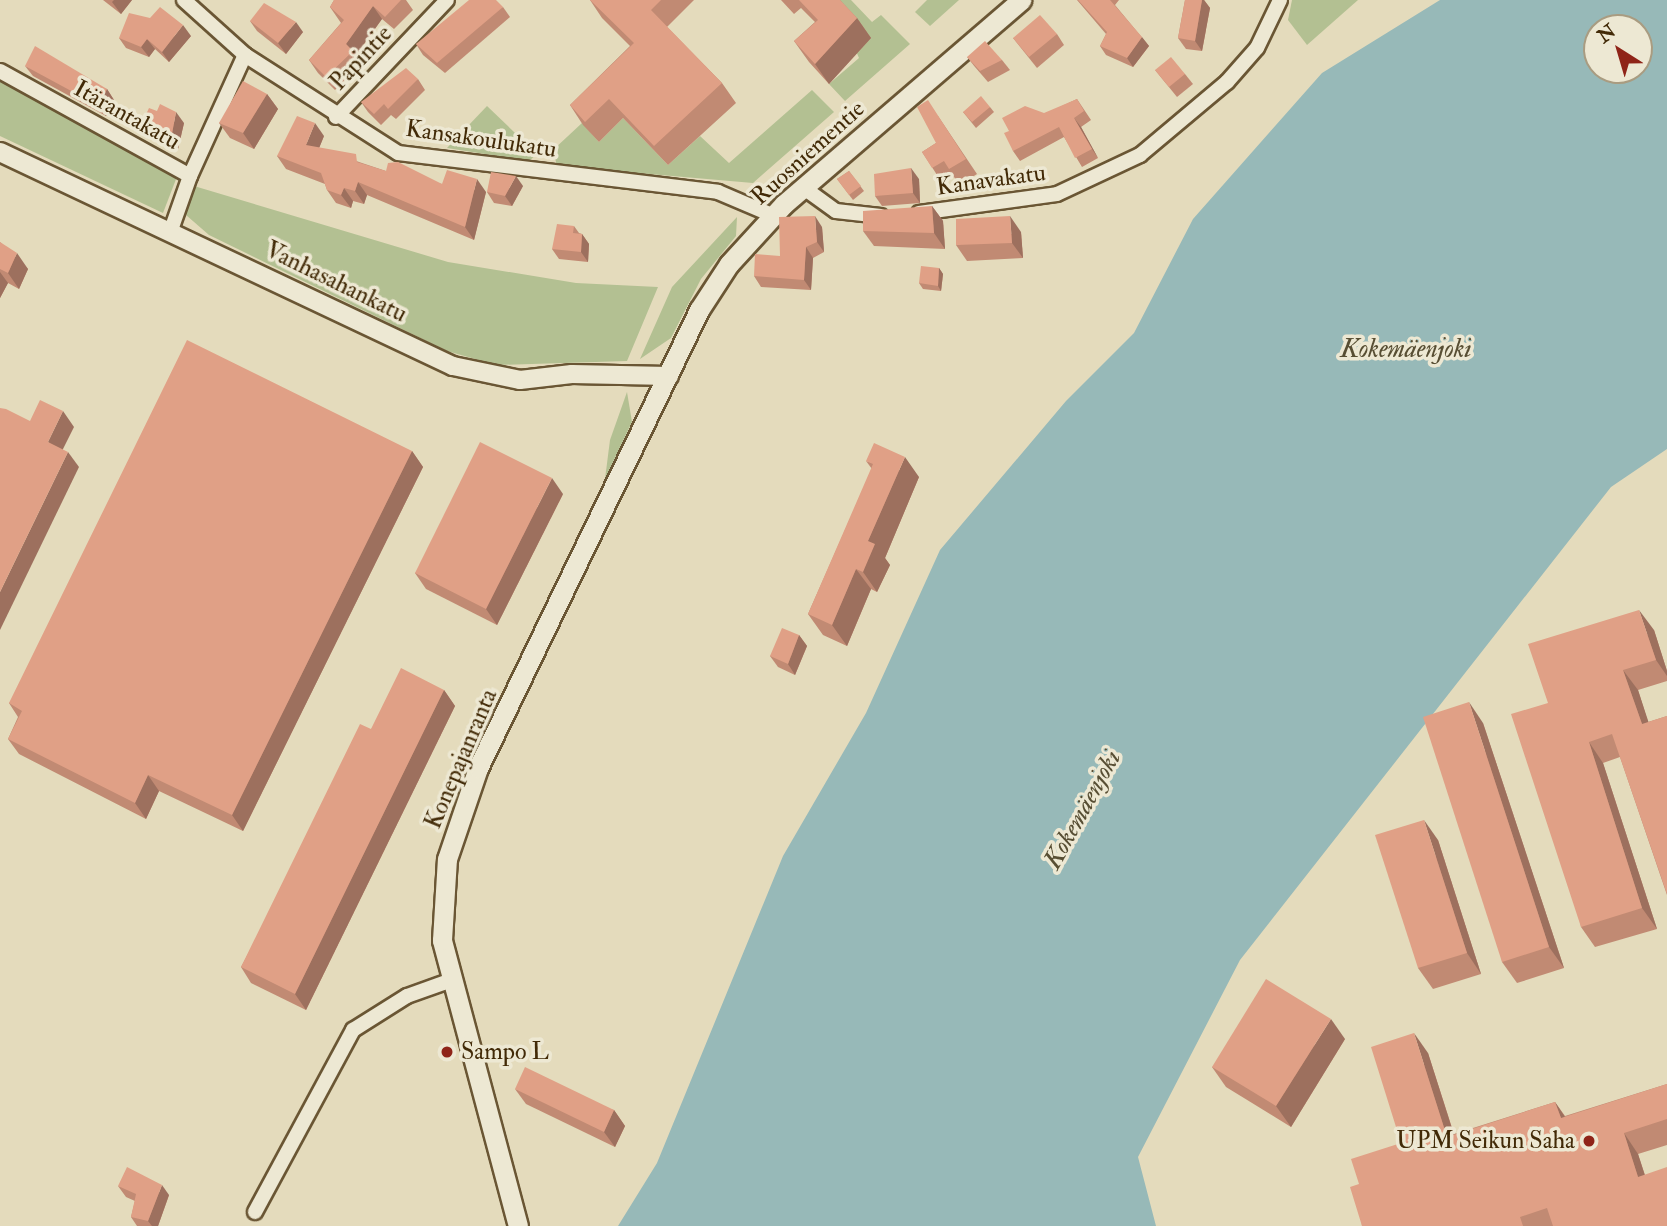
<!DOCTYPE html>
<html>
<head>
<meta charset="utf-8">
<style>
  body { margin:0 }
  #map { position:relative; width:1667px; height:1226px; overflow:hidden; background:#e4dbbc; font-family:"IM FELL Double Pica",serif }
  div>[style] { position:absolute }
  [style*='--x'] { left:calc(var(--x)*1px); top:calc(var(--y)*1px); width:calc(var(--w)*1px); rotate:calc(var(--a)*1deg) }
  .green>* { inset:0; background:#b3c092 }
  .water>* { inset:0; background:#97b9b8 }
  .roads { filter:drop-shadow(2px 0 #6a5634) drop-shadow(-2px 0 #6a5634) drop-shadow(0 2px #6a5634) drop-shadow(0 -2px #6a5634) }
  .minor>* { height:14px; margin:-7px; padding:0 7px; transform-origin:7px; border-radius:7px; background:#ede8d3 }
  .tertiary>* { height:18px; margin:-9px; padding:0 9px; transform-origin:9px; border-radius:9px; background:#ede8d3 }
  .secondary>* { height:19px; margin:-9.5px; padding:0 9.5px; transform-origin:9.5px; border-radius:9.5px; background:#ede8d3 }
  .wall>* { inset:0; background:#c18a73 }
  .shaded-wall>* { inset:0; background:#9d705e }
  .building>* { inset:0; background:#e0a086 }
  .dots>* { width:19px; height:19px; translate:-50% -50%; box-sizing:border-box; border:4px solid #ede8d3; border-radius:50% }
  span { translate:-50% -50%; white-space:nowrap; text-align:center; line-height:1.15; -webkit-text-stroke:7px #ede8d3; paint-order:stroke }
  .street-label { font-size:24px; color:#422a07 }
  .poi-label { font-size:24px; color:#422a07 }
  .left { translate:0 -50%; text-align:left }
  .right { translate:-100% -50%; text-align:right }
  .water-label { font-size:26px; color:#574e33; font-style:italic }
  .north { position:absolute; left:1583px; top:14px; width:70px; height:70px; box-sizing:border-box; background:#ede8d3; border:2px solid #a99c81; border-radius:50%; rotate:323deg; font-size:19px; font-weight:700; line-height:28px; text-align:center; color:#422a07 }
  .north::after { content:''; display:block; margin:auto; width:24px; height:32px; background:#8f2418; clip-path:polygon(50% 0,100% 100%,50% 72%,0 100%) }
</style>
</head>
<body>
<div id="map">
  <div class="green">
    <div style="clip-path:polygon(834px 0,851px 0,872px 22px,881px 15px,910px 44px,845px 101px,829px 84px,859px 58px)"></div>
    <div style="clip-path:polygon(927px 0,959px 0,930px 26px,915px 12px)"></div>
    <div style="clip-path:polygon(1292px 0,1358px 0,1307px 45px,1288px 20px)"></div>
    <div style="clip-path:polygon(0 80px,178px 174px,163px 213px,0 136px)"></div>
    <div style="clip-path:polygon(812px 90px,834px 112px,753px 183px,557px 166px,553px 150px,582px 123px,599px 142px,623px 118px,668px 165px,700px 136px,729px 163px)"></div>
    <div style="clip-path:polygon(487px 106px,537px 154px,529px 161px,447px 148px)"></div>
    <div style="clip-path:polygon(194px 186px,448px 262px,576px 283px,658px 287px,627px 361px,496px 365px,447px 351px,209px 235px,186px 215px)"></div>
    <div style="clip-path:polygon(737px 217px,736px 236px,701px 279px,671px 338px,640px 359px,672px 287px)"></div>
    <div style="clip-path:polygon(627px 392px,632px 422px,605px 479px,610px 440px)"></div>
  </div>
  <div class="water">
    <div style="clip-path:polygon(evenodd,1440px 0,1667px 0,1667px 449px,1611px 487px,1240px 960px,1138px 1157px,1156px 1226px,618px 1226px,657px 1163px,783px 856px,866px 713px,940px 550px,1066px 401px,1134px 333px,1193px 219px,1322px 73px,1440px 0,1597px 28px,1639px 28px,1639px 70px,1597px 70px,1597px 28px)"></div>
  </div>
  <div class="roads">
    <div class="minor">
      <div style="--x:184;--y:0;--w:82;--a:42"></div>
      <div style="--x:245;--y:55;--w:182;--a:32.6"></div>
      <div style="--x:398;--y:153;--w:322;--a:6.9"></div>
      <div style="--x:718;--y:192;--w:59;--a:23.1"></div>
      <div style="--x:0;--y:71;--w:217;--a:28.9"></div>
      <div style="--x:190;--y:176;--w:133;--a:-65.6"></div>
      <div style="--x:336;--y:117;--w:161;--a:-46.5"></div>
      <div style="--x:804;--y:188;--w:39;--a:36"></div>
      <div style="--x:836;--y:211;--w:45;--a:6.3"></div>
      <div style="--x:919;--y:213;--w:139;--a:-7.8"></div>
      <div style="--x:1057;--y:194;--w:92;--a:-25.2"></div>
      <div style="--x:1140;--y:155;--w:114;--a:-40"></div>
      <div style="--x:1227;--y:82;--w:45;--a:-48.6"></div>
      <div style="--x:1257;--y:48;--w:53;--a:-64.4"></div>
      <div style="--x:171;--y:230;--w:57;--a:-70.6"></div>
      <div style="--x:255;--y:1212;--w:207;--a:-61.7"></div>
      <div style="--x:353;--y:1030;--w:64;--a:-32.2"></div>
      <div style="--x:407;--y:996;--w:45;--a:-19.7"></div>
    </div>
    <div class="tertiary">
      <div style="--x:0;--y:152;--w:501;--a:25.29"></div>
      <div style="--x:453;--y:366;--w:68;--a:11.8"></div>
      <div style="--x:520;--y:380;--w:52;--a:-6.6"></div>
      <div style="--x:572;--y:374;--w:97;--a:1.2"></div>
    </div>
    <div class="secondary">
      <div style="--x:518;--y:1226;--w:296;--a:-104.9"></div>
      <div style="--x:442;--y:940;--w:81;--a:-86.5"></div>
      <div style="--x:447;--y:859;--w:96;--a:-71.2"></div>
      <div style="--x:478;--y:768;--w:509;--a:-64.24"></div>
      <div style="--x:699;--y:310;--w:55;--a:-56.9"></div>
      <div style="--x:729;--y:264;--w:81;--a:-47.5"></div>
      <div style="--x:784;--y:204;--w:313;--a:-40.7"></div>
    </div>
  </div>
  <div class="wall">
    <div style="clip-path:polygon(103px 0,132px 0,121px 14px)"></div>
    <div style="clip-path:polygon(334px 0,406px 0,413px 10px,394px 29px,382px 19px,356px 55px,362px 63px,335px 90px,318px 73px,309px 60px,341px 23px,330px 7px)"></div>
    <div style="clip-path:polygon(590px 0,694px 0,667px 27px,722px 83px,736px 103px,668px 165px,623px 118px,599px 142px,583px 125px,570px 105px,630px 46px,602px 18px)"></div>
    <div style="clip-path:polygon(781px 0,840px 0,857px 18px,871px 38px,829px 84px,809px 62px,794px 41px,815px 22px,801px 8px,794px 14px)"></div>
    <div style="clip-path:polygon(1077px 0,1119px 0,1115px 5px,1149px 46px,1133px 67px,1106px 55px,1100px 46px,1106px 34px)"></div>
    <div style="clip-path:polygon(1185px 0,1204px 0,1210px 8px,1202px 51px,1186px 49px,1178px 38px)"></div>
    <div style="clip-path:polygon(503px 7px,510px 17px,445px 73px,423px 55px,416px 44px)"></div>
    <div style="clip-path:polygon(250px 21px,303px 32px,286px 54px,257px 31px)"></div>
    <div style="clip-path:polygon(1057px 34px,1064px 45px,1037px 68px,1013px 38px)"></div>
    <div style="clip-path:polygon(191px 36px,169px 62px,155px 49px,149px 57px,126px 48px,119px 38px)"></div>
    <div style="clip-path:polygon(967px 57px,1002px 60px,1010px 70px,988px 82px,975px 67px)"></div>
    <div style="clip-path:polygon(25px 66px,107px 89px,114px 100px,106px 116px,33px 76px)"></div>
    <div style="clip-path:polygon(1155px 70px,1185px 74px,1193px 84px,1177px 97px)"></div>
    <div style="clip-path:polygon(418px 79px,425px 90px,396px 119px,391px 115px,381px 125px,368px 112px,361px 102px)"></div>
    <div style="clip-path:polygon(267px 94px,278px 109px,254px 149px,230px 138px,219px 123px)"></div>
    <div style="clip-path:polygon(1077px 99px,1091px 120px,1081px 127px,1098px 158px,1082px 167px,1064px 137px,1020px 161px,1013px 151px,1009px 131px)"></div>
    <div style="clip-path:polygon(990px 107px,994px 112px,976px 128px,963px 112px)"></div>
    <div style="clip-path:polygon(938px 116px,977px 174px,960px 185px,954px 177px,943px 184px,922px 152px,936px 143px)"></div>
    <div style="clip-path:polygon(184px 123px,178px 149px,148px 136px,141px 125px)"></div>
    <div style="clip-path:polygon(324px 136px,319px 148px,362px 163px,386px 171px,442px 184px,486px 192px,474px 240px,367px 195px,364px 204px,353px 201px,351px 208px,336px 203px,327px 190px,325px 184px,286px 169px,277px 156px)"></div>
    <div style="clip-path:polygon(849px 171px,864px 191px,853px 200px,837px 179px)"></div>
    <div style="clip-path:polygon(919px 179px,920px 203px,882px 206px,875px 196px)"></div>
    <div style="clip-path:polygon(523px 186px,512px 206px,494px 203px,487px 192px)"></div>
    <div style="clip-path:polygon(932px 206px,943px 221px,945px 249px,874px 246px,863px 231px)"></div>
    <div style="clip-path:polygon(574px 226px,579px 233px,582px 234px,589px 244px,588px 262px,559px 259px,552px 249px)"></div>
    <div style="clip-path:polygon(822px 227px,824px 252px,813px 258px,811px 290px,761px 287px,754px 276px,780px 256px)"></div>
    <div style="clip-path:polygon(1021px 232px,1023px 258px,967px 261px,956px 245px)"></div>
    <div style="clip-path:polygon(0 242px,28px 269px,19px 289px,8px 283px,0 298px)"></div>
    <div style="clip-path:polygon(939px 268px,943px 274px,941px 291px,923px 289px,919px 283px)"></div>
    <div style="clip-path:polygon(412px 451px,423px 467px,243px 831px,159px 791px,146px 819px,19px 754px,8px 739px,18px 717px,9px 703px)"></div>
    <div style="clip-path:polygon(866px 461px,919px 477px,885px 558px,890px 565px,877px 592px,871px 589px,847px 646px,823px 635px,808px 614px,872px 469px)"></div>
    <div style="clip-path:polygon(563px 494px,497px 625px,426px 589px,415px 573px)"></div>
    <div style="clip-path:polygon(1654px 630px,1667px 671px,1667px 681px,1638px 690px,1648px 722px,1667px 716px,1667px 895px,1620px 757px,1603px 763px,1657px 929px,1595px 947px,1581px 927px,1548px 703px)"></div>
    <div style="clip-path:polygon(799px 635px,807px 646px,795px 675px,778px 667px,770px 656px)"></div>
    <div style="clip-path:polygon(444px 690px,455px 706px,306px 1010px,251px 983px,241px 967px,371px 729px)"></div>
    <div style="clip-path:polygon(1483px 723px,1564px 968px,1517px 983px,1502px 962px)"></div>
    <div style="clip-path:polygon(1438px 840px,1481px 974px,1433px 989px,1418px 968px)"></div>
    <div style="clip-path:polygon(1345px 1039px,1291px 1127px,1226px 1087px,1212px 1067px)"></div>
    <div style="clip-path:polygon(1428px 1053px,1454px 1134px,1555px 1102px,1565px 1116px,1667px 1084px,1667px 1145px,1638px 1154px,1645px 1175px,1667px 1226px,1362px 1226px,1359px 1184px,1401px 1143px)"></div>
    <div style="clip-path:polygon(515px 1089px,614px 1110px,625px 1126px,615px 1147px,526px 1104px)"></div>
    <div style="clip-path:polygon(118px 1186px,169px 1195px,158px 1226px,137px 1226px,131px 1217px,135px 1201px,126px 1197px)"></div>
  </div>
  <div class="shaded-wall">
    <div style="clip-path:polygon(114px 0,132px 0,121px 14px,112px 2px)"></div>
    <div style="clip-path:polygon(1202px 0,1204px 0,1210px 8px,1202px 51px,1195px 41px)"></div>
    <div style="clip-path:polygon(373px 6px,382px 19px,356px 55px,346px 44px)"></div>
    <div style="clip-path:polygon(857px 18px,871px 38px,829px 84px,815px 64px)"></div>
    <div style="clip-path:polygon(296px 22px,303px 32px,286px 54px,278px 43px)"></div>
    <div style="clip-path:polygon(183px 25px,191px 36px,169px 62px,162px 52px)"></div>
    <div style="clip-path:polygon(1142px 37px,1149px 46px,1133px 67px,1127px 58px)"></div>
    <div style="clip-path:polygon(147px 39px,155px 49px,149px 57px,141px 47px)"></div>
    <div style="clip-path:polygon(107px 89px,114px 100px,106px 116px,99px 106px)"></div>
    <div style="clip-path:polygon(267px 94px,278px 109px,254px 149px,243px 133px)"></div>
    <div style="clip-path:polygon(176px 112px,184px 123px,178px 149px,171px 139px)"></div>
    <div style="clip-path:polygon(1074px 118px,1081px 127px,1098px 158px,1092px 149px)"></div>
    <div style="clip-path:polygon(315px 123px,324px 136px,315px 158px,306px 145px)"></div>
    <div style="clip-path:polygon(911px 168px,919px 179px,920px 203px,913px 193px)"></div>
    <div style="clip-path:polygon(516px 176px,523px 186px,512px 206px,505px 196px)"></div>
    <div style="clip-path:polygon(477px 179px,486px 192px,474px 240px,465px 227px)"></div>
    <div style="clip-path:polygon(358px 182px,367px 195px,364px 204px,355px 191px)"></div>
    <div style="clip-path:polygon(344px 188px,353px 201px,351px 208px,341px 195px)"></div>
    <div style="clip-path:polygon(932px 206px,943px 221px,945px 249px,934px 233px)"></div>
    <div style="clip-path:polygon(815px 216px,822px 227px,824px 252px,817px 242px)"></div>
    <div style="clip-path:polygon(1010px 216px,1021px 232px,1023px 258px,1012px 243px)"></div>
    <div style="clip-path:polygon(582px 234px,589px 244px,588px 262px,581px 252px)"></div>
    <div style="clip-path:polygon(806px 247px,813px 258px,811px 290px,804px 280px)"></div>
    <div style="clip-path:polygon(17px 253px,28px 269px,19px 289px,8px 273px)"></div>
    <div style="clip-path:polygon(939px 268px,943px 274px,941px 291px,938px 286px)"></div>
    <div style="clip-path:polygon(0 272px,8px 283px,0 298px)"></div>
    <div style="clip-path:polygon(63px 411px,74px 427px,59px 457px,48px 442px)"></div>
    <div style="clip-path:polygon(412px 451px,423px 467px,243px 831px,232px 815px)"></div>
    <div style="clip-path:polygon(68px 452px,79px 467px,0 630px,0 592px)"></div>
    <div style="clip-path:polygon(905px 457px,919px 477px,885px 558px,890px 565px,877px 592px,863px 572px,868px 541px)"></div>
    <div style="clip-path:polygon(552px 478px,563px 494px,497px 625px,486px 609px)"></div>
    <div style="clip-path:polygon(856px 569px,871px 589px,847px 646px,832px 625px)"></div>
    <div style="clip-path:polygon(1639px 610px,1654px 630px,1667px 671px,1667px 676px,1656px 660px)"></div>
    <div style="clip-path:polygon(799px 635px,807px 646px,795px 675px,788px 664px)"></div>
    <div style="clip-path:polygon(1623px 670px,1638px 690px,1656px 745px,1642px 724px)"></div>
    <div style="clip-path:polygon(444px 690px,455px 706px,306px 1010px,295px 994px)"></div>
    <div style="clip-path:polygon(1469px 702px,1483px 723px,1564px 968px,1549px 947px)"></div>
    <div style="clip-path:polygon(1589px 742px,1603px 763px,1657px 929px,1642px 908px)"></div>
    <div style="clip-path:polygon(148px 775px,159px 791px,146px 819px,135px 803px)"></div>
    <div style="clip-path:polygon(1424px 820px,1438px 840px,1481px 974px,1467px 953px)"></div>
    <div style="clip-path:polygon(1331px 1019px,1345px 1039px,1291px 1127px,1276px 1106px)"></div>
    <div style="clip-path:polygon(1414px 1033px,1428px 1053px,1461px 1157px,1447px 1137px)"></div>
    <div style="clip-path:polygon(1555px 1102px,1569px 1123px,1561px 1118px)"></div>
    <div style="clip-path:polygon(614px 1110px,625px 1126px,615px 1147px,604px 1132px)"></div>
    <div style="clip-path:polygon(1624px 1133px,1638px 1154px,1652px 1198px,1638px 1177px)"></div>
    <div style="clip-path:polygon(162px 1185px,169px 1195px,158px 1226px,152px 1226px,148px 1221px)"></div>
  </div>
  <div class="building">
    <div style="clip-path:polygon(334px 0,401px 0,385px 17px,373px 6px,346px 44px,353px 51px,326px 77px,309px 60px,344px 20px,330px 7px)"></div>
    <div style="clip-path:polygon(469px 0,496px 0,503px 7px,437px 63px,416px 44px)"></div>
    <div style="clip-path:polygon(590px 0,661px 0,651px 10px,722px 83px,654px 146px,609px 99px,585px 122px,570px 105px,634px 43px)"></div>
    <div style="clip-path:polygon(799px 0,840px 0,857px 18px,815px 64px,794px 41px,818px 20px)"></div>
    <div style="clip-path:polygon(1078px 0,1110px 0,1142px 37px,1127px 58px,1100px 46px,1107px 32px)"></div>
    <div style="clip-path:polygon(1185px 0,1202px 0,1195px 41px,1178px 38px)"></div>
    <div style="clip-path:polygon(264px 3px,296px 22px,278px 43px,250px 21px)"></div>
    <div style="clip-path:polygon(160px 7px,183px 25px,162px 52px,147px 39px,141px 47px,119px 38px,129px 13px,150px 18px)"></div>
    <div style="clip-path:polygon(1040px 15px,1057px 34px,1029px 57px,1013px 38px)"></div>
    <div style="clip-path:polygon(985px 41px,1002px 60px,980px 71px,967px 57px)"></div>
    <div style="clip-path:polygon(35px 46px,107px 89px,99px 106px,25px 66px)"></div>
    <div style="clip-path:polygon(1171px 57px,1185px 74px,1169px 87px,1155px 70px)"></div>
    <div style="clip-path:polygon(406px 68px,418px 79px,388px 109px,384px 104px,374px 114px,361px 102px)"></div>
    <div style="clip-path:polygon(243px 81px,267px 94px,243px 133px,219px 123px)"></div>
    <div style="clip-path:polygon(981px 96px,990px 107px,972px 122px,963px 112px)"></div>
    <div style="clip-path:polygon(1077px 99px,1084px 111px,1074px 118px,1092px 149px,1075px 158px,1059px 127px,1013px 151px,1004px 133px,1009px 131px,1002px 118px,1025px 106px,1044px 113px)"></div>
    <div style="clip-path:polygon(928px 100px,966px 159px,949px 169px,944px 161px,932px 168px,922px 152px,936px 143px,917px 107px)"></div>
    <div style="clip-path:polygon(160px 104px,176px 112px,171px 139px,141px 125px,149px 108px,157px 111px)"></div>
    <div style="clip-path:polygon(297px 116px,315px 123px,306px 145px,356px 154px,357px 162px,386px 171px,388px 163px,398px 162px,442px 184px,447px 170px,477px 179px,465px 227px,358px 182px,355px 191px,344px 188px,341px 195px,327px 190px,321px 173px,277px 156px)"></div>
    <div style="clip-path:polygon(911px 168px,913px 193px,875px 196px,874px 174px)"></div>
    <div style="clip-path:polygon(849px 171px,861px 186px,849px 195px,837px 179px)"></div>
    <div style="clip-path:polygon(491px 172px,516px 176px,505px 196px,487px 192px)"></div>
    <div style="clip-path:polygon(932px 206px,934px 233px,863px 231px,863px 211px)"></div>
    <div style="clip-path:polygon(815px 216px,817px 242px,806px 247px,804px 280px,754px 276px,755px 254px,780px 256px,779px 217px)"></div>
    <div style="clip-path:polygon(1010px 216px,1012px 243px,956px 245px,956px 219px)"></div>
    <div style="clip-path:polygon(557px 224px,574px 226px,573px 233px,582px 234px,581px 252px,552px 249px)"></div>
    <div style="clip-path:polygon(0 242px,17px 253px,8px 273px,0 269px)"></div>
    <div style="clip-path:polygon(921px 266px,939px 268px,938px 286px,919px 283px)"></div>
    <div style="clip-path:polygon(187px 340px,412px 451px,232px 815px,148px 775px,135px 803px,8px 739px,22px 711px,9px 703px)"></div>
    <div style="clip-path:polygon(40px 400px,63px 411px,48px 442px,68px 452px,0 592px,0 408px,6px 409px,30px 421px)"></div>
    <div style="clip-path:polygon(480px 442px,552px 478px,486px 609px,415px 573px)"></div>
    <div style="clip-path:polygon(874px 443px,905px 457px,868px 541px,875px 544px,863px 572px,856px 569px,832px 625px,808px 614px,873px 464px,866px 461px)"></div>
    <div style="clip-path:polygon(1639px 610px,1656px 660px,1623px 670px,1642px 724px,1667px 716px,1667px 894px,1612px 734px,1589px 742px,1642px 908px,1581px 927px,1511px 714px,1548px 703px,1528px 644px)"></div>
    <div style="clip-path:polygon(782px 628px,799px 635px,788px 664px,770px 656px)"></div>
    <div style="clip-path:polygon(401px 668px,444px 690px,295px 994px,241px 967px,360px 724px,371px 729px)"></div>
    <div style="clip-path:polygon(1469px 702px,1549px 947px,1502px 962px,1423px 717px)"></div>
    <div style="clip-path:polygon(1424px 820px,1467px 953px,1418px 968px,1375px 835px)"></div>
    <div style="clip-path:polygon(1266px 979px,1331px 1019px,1276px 1106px,1212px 1067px)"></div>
    <div style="clip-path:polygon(1414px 1033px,1447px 1137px,1555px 1102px,1561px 1118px,1667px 1084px,1667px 1119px,1624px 1133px,1638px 1177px,1667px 1167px,1667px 1226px,1553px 1226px,1547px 1208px,1520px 1217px,1523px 1226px,1362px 1226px,1350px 1187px,1359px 1184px,1351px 1159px,1401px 1143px,1371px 1047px)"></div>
    <div style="clip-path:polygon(525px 1067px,614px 1110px,604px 1132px,515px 1089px)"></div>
    <div style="clip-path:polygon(127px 1167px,162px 1185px,148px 1221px,131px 1217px,136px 1194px,118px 1186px)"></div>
  </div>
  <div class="dots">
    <div style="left:447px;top:1052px;background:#8f2418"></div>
    <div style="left:1589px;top:1141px;background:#8f2418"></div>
  </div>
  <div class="street-label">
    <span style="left:361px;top:58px;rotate:-47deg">Papintie</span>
    <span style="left:127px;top:115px;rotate:29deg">Itärantakatu</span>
    <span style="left:481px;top:139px;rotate:8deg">Kansakoulukatu</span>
    <span style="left:808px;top:153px;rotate:-42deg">Ruosniementie</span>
    <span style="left:991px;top:180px;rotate:-8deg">Kanavakatu</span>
    <span style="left:336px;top:282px;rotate:26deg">Vanhasahankatu</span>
    <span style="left:461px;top:759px;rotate:-67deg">Konepajanranta</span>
  </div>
  <div class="poi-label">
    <span class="left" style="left:461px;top:1052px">Sampo L</span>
    <span class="right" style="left:1575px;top:1141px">UPM Seikun Saha</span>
  </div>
  <div class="water-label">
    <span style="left:1406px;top:350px">Kokemäenjoki</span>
    <span style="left:1083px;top:810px;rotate:-61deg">Kokemäenjoki</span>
  </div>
  <div class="north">N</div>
</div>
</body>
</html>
